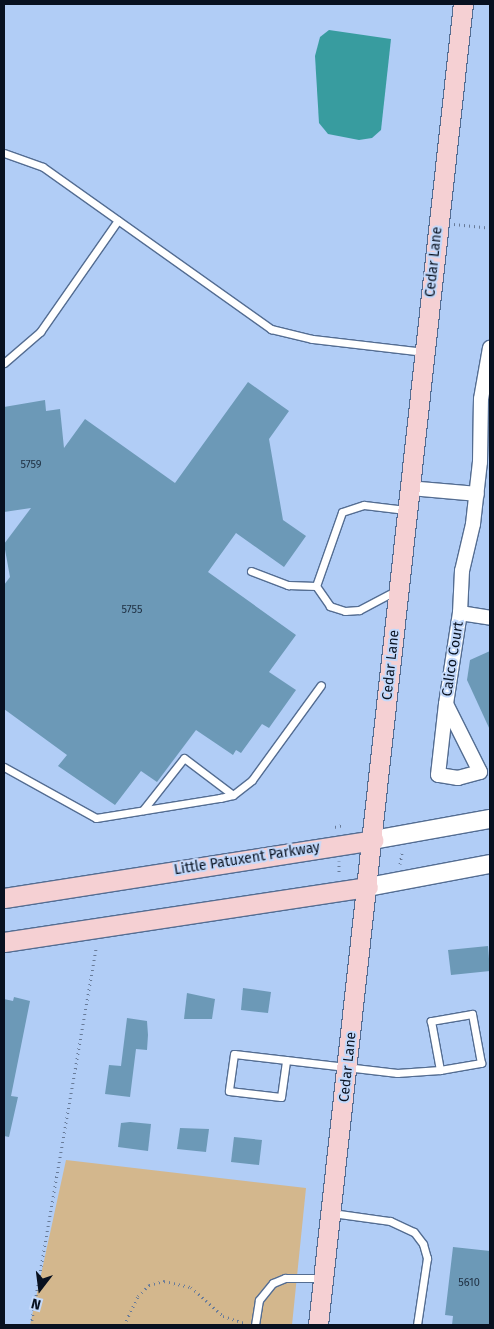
<!DOCTYPE html>
<html>
<head>
<meta charset="utf-8">
<style>
  body { margin:0 }
  #map { position:relative; width:494px; height:1329px; overflow:hidden; background:#b1cdf6; font-family:"Fira Sans",sans-serif }
  div>[style] { position:absolute }
  [style*='--x'] { left:calc(var(--x)*1px); top:calc(var(--y)*1px); width:calc(var(--w)*1px); rotate:calc(var(--a)*1deg) }
  .green>* { inset:0; background:#d3b78d }
  .water>* { inset:0; background:#389c9f }
  .building>* { inset:0; background:#6c99b7 }
  .path>* { height:3px; margin-top:-1.5px; transform-origin:0; background:repeating-linear-gradient(90deg,#687b99 0 1px,transparent 0 5px) }
  .roads { filter:drop-shadow(1px 0 #546d92) drop-shadow(-1px 0 #546d92) drop-shadow(0 1px #546d92) drop-shadow(0 -1px #546d92) }
  .service>* { height:7px; margin:-3.5px; padding:0 3.5px; transform-origin:3.5px; border-radius:3.5px; background:#fff }
  .minor>* { height:14px; margin:-7px; padding:0 7px; transform-origin:7px; border-radius:7px; background:#fff }
  .tertiary>* { height:18px; margin:-9px; padding:0 9px; transform-origin:9px; border-radius:9px; background:#fff }
  .secondary>* { height:19px; margin:-9.5px; padding:0 9.5px; transform-origin:9.5px; border-radius:9.5px; background:#f5d0d3 }
  span { translate:-50% -50%; white-space:nowrap; text-align:center; line-height:1.15; -webkit-text-stroke:4px #c3d9fb; paint-order:stroke }
  .number-label { font-size:11px; color:#213346 }
  .number-label span { -webkit-text-stroke-width:0 }
  .street-label { font-size:14px; color:#081120 }
  .frame { position:absolute; inset:0; border:5px solid #081120; pointer-events:none }
  .north { position:absolute; left:15px; top:1264px; width:50px; height:50px; -webkit-text-stroke:4px #c3d9fb; paint-order:stroke; rotate:195deg; font-size:14px; font-weight:700; line-height:20px; text-align:center; color:#081120 }
  .north::after { content:''; display:block; margin:auto; width:18px; height:22px; background:#081120; clip-path:polygon(50% 0,100% 100%,50% 72%,0 100%) }
</style>
</head>
<body>
<div id="map">
  <div class="green">
    <div style="clip-path:polygon(66px 1160px,306px 1188px,292px 1325px,30px 1325px)"></div>
  </div>
  <div class="water">
    <div style="clip-path:polygon(329px 30px,391px 39px,381px 130px,372px 138px,359px 140px,328px 134px,319px 123px,315px 56px,320px 37px)"></div>
  </div>
  <div class="building">
    <div style="clip-path:polygon(248px 382px,289px 411px,269px 439px,283px 520px,306px 536px,284px 567px,236px 533px,208px 572px,296px 635px,269px 672px,296px 690px,269px 728px,262px 724px,241px 753px,236px 750px,233px 755px,196px 730px,157px 782px,141px 771px,115px 805px,58px 766px,67px 755px,4px 709px,4px 585px,10px 577px,4px 544px,31px 508px,4px 512px,4px 407px,45px 400px,46px 411px,60px 409px,64px 448px,85px 419px,175px 483px)"></div>
    <div style="clip-path:polygon(490px 651px,490px 730px,467px 680px,470px 660px)"></div>
    <div style="clip-path:polygon(488px 946px,490px 971px,451px 975px,448px 950px)"></div>
    <div style="clip-path:polygon(243px 988px,271px 992px,268px 1013px,241px 1010px)"></div>
    <div style="clip-path:polygon(187px 993px,215px 999px,212px 1019px,184px 1019px)"></div>
    <div style="clip-path:polygon(14px 997px,30px 1001px,11px 1096px,18px 1097px,9px 1137px,4px 1136px,4px 999px,13px 1001px)"></div>
    <div style="clip-path:polygon(127px 1018px,147px 1021px,148px 1035px,147px 1050px,136px 1049px,130px 1097px,105px 1094px,109px 1065px,121px 1066px)"></div>
    <div style="clip-path:polygon(130px 1122px,151px 1124px,148px 1151px,118px 1147px,121px 1123px)"></div>
    <div style="clip-path:polygon(180px 1128px,209px 1129px,206px 1152px,177px 1149px)"></div>
    <div style="clip-path:polygon(234px 1137px,262px 1140px,259px 1165px,231px 1162px)"></div>
    <div style="clip-path:polygon(453px 1247px,490px 1251px,490px 1325px,452px 1325px,453px 1316px,445px 1315px)"></div>
  </div>
  <div class="path">
    <div style="--x:454;--y:224;--w:36;--a:6"></div>
    <div style="--x:335;--y:827;--w:8;--a:-14"></div>
    <div style="--x:339;--y:861;--w:14;--a:90"></div>
    <div style="--x:400;--y:864;--w:11;--a:-80"></div>
    <div style="--x:31;--y:1325;--w:383;--a:-80.2"></div>
    <div style="--x:124;--y:1325;--w:32;--a:-64"></div>
    <div style="--x:138;--y:1296;--w:16;--a:-45"></div>
    <div style="--x:149;--y:1285;--w:16;--a:-15"></div>
    <div style="--x:164;--y:1281;--w:28;--a:13"></div>
    <div style="--x:191;--y:1287;--w:43;--a:42.2"></div>
    <div style="--x:223;--y:1316;--w:23;--a:18"></div>
  </div>
  <div class="roads">
    <div class="service">
      <div style="--x:4;--y:153;--w:41;--a:19.7"></div>
      <div style="--x:43;--y:167;--w:280;--a:35.4"></div>
      <div style="--x:271;--y:329;--w:42;--a:13.7"></div>
      <div style="--x:312;--y:339;--w:114;--a:6.6"></div>
      <div style="--x:4;--y:363;--w:48;--a:-40.7"></div>
      <div style="--x:40;--y:332;--w:136;--a:-55.1"></div>
      <div style="--x:251;--y:571;--w:40;--a:21"></div>
      <div style="--x:288;--y:585;--w:28;--a:2"></div>
      <div style="--x:397;--y:590;--w:43;--a:152.2"></div>
      <div style="--x:359;--y:610;--w:14;--a:176"></div>
      <div style="--x:345;--y:611;--w:16;--a:-162"></div>
      <div style="--x:330;--y:606;--w:24;--a:-125"></div>
      <div style="--x:316;--y:586;--w:78;--a:-70.6"></div>
      <div style="--x:342;--y:512;--w:23;--a:-18"></div>
      <div style="--x:364;--y:505;--w:42;--a:6.8"></div>
      <div style="--x:4;--y:767;--w:105;--a:29"></div>
      <div style="--x:96;--y:818;--w:126;--a:-9.2"></div>
      <div style="--x:220;--y:798;--w:13;--a:-13"></div>
      <div style="--x:233;--y:795;--w:24;--a:-38"></div>
      <div style="--x:252;--y:780;--w:117;--a:-54"></div>
      <div style="--x:143;--y:810;--w:66;--a:-51.7"></div>
      <div style="--x:184;--y:758;--w:61;--a:37.1"></div>
      <div style="--x:286;--y:1060;--w:52;--a:-173.4"></div>
      <div style="--x:234;--y:1054;--w:37;--a:98"></div>
      <div style="--x:229;--y:1091;--w:52;--a:6.6"></div>
      <div style="--x:281;--y:1097;--w:37;--a:-82"></div>
      <div style="--x:286;--y:1060;--w:112;--a:6.7"></div>
      <div style="--x:397;--y:1073;--w:43;--a:-4"></div>
      <div style="--x:440;--y:1070;--w:42;--a:-9.7"></div>
      <div style="--x:481;--y:1063;--w:50;--a:-100.4"></div>
      <div style="--x:472;--y:1014;--w:42;--a:170.3"></div>
      <div style="--x:431;--y:1021;--w:50;--a:79.6"></div>
      <div style="--x:332;--y:1213;--w:59;--a:7.9"></div>
      <div style="--x:390;--y:1221;--w:26;--a:25"></div>
      <div style="--x:414;--y:1232;--w:15;--a:53"></div>
      <div style="--x:423;--y:1244;--w:15;--a:74"></div>
      <div style="--x:427;--y:1258;--w:68;--a:98.5"></div>
      <div style="--x:255;--y:1325;--w:25;--a:-81"></div>
      <div style="--x:259;--y:1300;--w:22;--a:-51"></div>
      <div style="--x:273;--y:1283;--w:13;--a:-23"></div>
      <div style="--x:285;--y:1278;--w:38;--a:0"></div>
    </div>
    <div class="minor">
      <div style="--x:409;--y:488;--w:68;--a:5"></div>
      <div style="--x:460;--y:613;--w:30;--a:9"></div>
      <div style="--x:446;--y:704;--w:76;--a:63.4"></div>
      <div style="--x:480;--y:772;--w:23;--a:165"></div>
      <div style="--x:458;--y:778;--w:20;--a:-171"></div>
      <div style="--x:438;--y:775;--w:71;--a:-83.6"></div>
      <div style="--x:446;--y:704;--w:92;--a:-81.3"></div>
      <div style="--x:460;--y:613;--w:42;--a:-87.3"></div>
      <div style="--x:462;--y:571;--w:48;--a:-76.8"></div>
      <div style="--x:473;--y:524;--w:62;--a:-83.6"></div>
      <div style="--x:480;--y:462;--w:63;--a:-89.1"></div>
      <div style="--x:481;--y:399;--w:52;--a:-80"></div>
    </div>
    <div class="tertiary">
      <div style="--x:373;--y:840;--w:119;--a:-10.2"></div>
      <div style="--x:368;--y:887;--w:124;--a:-10.7"></div>
    </div>
    <div class="secondary">
      <div style="--x:4;--y:898;--w:374;--a:-8.9"></div>
      <div style="--x:4;--y:942;--w:368;--a:-8.6"></div>
      <div style="--x:318;--y:1325;--w:1329;--a:-83.74"></div>
    </div>
  </div>
  <div class="number-label">
    <span style="left:31px;top:465px">5759</span>
    <span style="left:132px;top:610px">5755</span>
    <span style="left:469px;top:1283px">5610</span>
  </div>
  <div class="street-label">
    <span style="left:434px;top:262px;rotate:-84deg">Cedar Lane</span>
    <span style="left:453px;top:659px;rotate:-81deg">Calico Court</span>
    <span style="left:391px;top:665px;rotate:-84deg">Cedar Lane</span>
    <span style="left:247px;top:859px;rotate:-9deg">Little Patuxent Parkway</span>
    <span style="left:348px;top:1067px;rotate:-84deg">Cedar Lane</span>
  </div>
  <div class="frame"></div>
  <div class="north">N</div>
</div>
</body>
</html>
